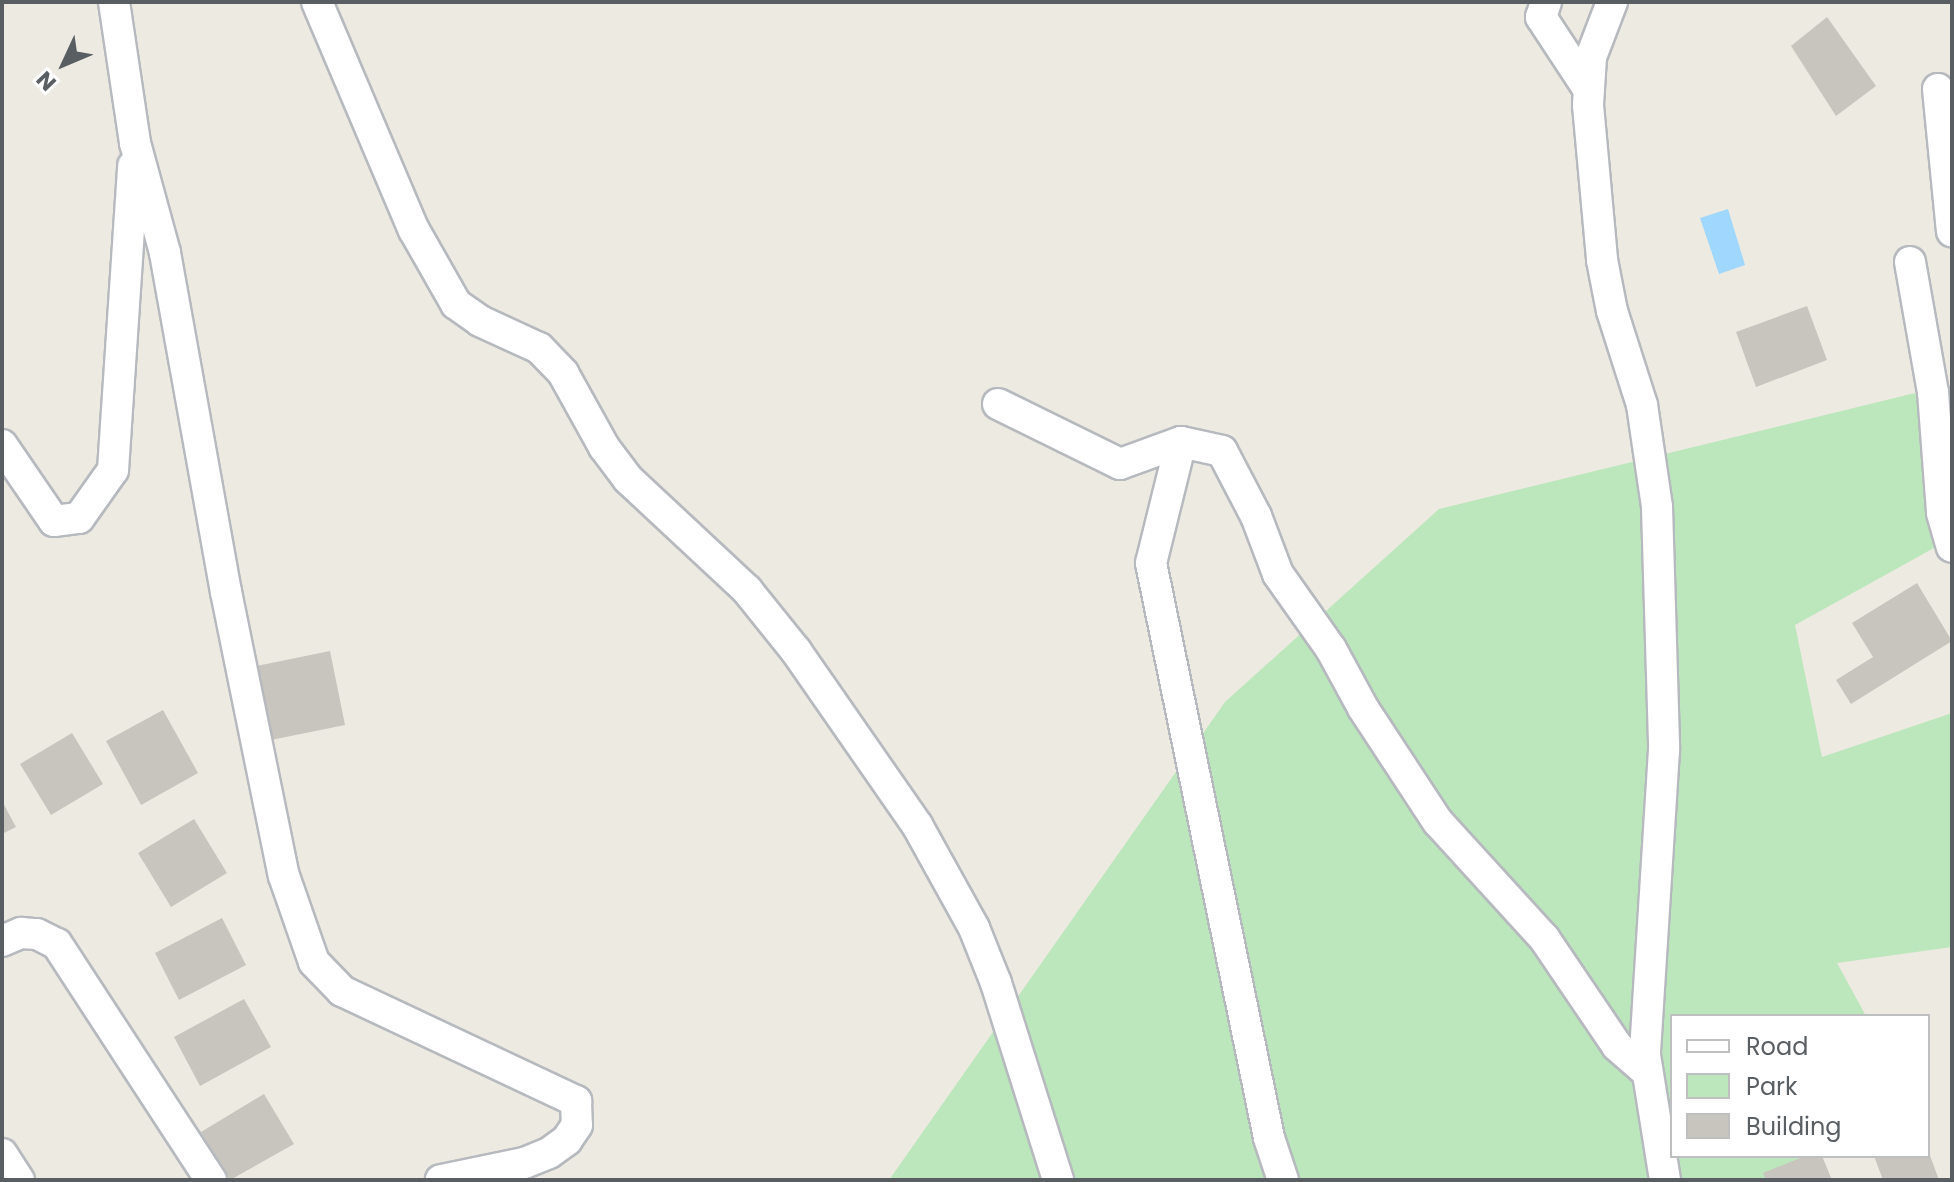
<!DOCTYPE html>
<html>
<head>
<meta charset="utf-8">
<style>
  body { margin:0 }
  #map { position:relative; width:1954px; height:1182px; overflow:hidden; background:#edeae1; font-family:Poppins,sans-serif }
  div>[style] { position:absolute }
  [style*='--x'] { left:calc(var(--x)*1px); top:calc(var(--y)*1px); width:calc(var(--w)*1px); rotate:calc(var(--a)*1deg) }
  .green>* { inset:0; background:#bce7bc }
  .water>* { inset:0; background:#9fd7ff }
  .building>* { inset:0; background:#c8c5be }
  .roads { filter:drop-shadow(2px 0 #b6b9be) drop-shadow(-2px 0 #b6b9be) drop-shadow(0 2px #b6b9be) drop-shadow(0 -2px #b6b9be) }
  .minor>* { height:30px; margin:-15px; padding:0 15px; transform-origin:15px; border-radius:15px; background:#fff }
  span { translate:-50% -50%; white-space:nowrap; text-align:center; line-height:1.15; -webkit-text-stroke:6px #fff; paint-order:stroke }
  .frame { position:absolute; inset:0; border:4px solid #595e63; pointer-events:none }
  .legend { position:absolute; left:1670px; top:1014px; width:260px; height:144px; box-sizing:border-box; background:#fff; border:2px solid #bdbfc1; margin:0; padding:10px 14px; list-style:none; font-size:24px; color:#595e63 }
  .legend li { display:flex; align-items:center; gap:16px; height:40px }
  .legend b { width:40px; border:2px solid #bdbfc1 }
  .north { position:absolute; left:24px; top:24px; width:80px; height:80px; -webkit-text-stroke:6px #fff; paint-order:stroke; rotate:226deg; font-size:22px; font-weight:700; line-height:32px; text-align:center; color:#595e63 }
  .north::after { content:''; display:block; margin:auto; width:28px; height:36px; background:#595e63; clip-path:polygon(50% 0,100% 100%,50% 72%,0 100%) }
</style>
</head>
<body>
<div id="map">
  <div class="green">
    <div style="clip-path:polygon(1915px 393px,1952px 492px,1952px 538px,1795px 625px,1822px 757px,1952px 713px,1952px 947px,1837px 963px,1866px 1016px,1672px 1016px,1672px 1156px,1800px 1156px,1794px 1180px,889px 1180px,1225px 702px,1439px 509px)"></div>
  </div>
  <div class="water">
    <div style="clip-path:polygon(1728px 209px,1745px 265px,1719px 274px,1700px 218px)"></div>
  </div>
  <div class="building">
    <div style="clip-path:polygon(1827px 17px,1876px 86px,1836px 116px,1791px 46px)"></div>
    <div style="clip-path:polygon(1807px 306px,1827px 360px,1756px 387px,1736px 332px)"></div>
    <div style="clip-path:polygon(1917px 583px,1952px 641px,1851px 704px,1836px 680px,1873px 657px,1852px 623px)"></div>
    <div style="clip-path:polygon(330px 651px,345px 725px,261px 742px,246px 668px)"></div>
    <div style="clip-path:polygon(163px 710px,198px 773px,141px 805px,106px 741px)"></div>
    <div style="clip-path:polygon(72px 733px,103px 784px,51px 815px,20px 764px)"></div>
    <div style="clip-path:polygon(2px 801px,16px 827px,2px 834px)"></div>
    <div style="clip-path:polygon(194px 819px,227px 873px,171px 907px,138px 853px)"></div>
    <div style="clip-path:polygon(222px 918px,246px 965px,179px 1000px,155px 953px)"></div>
    <div style="clip-path:polygon(244px 999px,271px 1047px,200px 1086px,174px 1037px)"></div>
    <div style="clip-path:polygon(264px 1094px,294px 1144px,230px 1180px,201px 1132px)"></div>
    <div style="clip-path:polygon(1928px 1150px,1939px 1180px,1883px 1180px,1874px 1156px,1928px 1156px)"></div>
    <div style="clip-path:polygon(1805px 1156px,1822px 1156px,1832px 1180px,1766px 1180px,1763px 1173px)"></div>
  </div>
  <div class="roads">
    <div class="minor">
      <div style="--x:114;--y:2;--w:143;--a:81.5"></div>
      <div style="--x:135;--y:143;--w:114;--a:74.7"></div>
      <div style="--x:165;--y:253;--w:344;--a:79.8"></div>
      <div style="--x:226;--y:592;--w:290;--a:78.5"></div>
      <div style="--x:284;--y:876;--w:91;--a:70.8"></div>
      <div style="--x:314;--y:962;--w:40;--a:46"></div>
      <div style="--x:342;--y:991;--w:259;--a:25.2"></div>
      <div style="--x:576;--y:1101;--w:24;--a:88"></div>
      <div style="--x:577;--y:1125;--w:18;--a:124"></div>
      <div style="--x:567;--y:1140;--w:22;--a:144"></div>
      <div style="--x:549;--y:1153;--w:27;--a:158"></div>
      <div style="--x:524;--y:1163;--w:85;--a:168.4"></div>
      <div style="--x:317;--y:2;--w:248;--a:67"></div>
      <div style="--x:414;--y:230;--w:85;--a:60.4"></div>
      <div style="--x:456;--y:304;--w:29;--a:35"></div>
      <div style="--x:480;--y:321;--w:65;--a:24.6"></div>
      <div style="--x:539;--y:348;--w:35;--a:46"></div>
      <div style="--x:563;--y:373;--w:85;--a:61"></div>
      <div style="--x:604;--y:447;--w:40;--a:53"></div>
      <div style="--x:628;--y:479;--w:163;--a:43"></div>
      <div style="--x:747;--y:590;--w:78;--a:51.2"></div>
      <div style="--x:796;--y:651;--w:212;--a:55.2"></div>
      <div style="--x:917;--y:825;--w:118;--a:61"></div>
      <div style="--x:974;--y:928;--w:59;--a:68.2"></div>
      <div style="--x:996;--y:983;--w:207;--a:72.5"></div>
      <div style="--x:1546;--y:2;--w:16;--a:108"></div>
      <div style="--x:1541;--y:17;--w:87;--a:56.7"></div>
      <div style="--x:1612;--y:2;--w:59;--a:110.9"></div>
      <div style="--x:1591;--y:57;--w:48;--a:93.6"></div>
      <div style="--x:1588;--y:105;--w:156;--a:84.8"></div>
      <div style="--x:1602;--y:260;--w:52;--a:78.9"></div>
      <div style="--x:1612;--y:311;--w:99;--a:72.3"></div>
      <div style="--x:1642;--y:405;--w:103;--a:81.6"></div>
      <div style="--x:1657;--y:507;--w:243;--a:88.3"></div>
      <div style="--x:1664;--y:750;--w:306;--a:93.6"></div>
      <div style="--x:1645;--y:1055;--w:127;--a:80.9"></div>
      <div style="--x:1938;--y:89;--w:143;--a:84.4"></div>
      <div style="--x:1910;--y:262;--w:132;--a:80"></div>
      <div style="--x:1933;--y:392;--w:121;--a:85.7"></div>
      <div style="--x:1942;--y:513;--w:35;--a:74"></div>
      <div style="--x:998;--y:404;--w:136;--a:26.2"></div>
      <div style="--x:1120;--y:464;--w:65;--a:-19.8"></div>
      <div style="--x:1181;--y:442;--w:42;--a:12.4"></div>
      <div style="--x:1222;--y:451;--w:73;--a:62.4"></div>
      <div style="--x:1256;--y:516;--w:62;--a:69.2"></div>
      <div style="--x:1278;--y:574;--w:92;--a:54.8"></div>
      <div style="--x:1331;--y:649;--w:67;--a:61.5"></div>
      <div style="--x:1363;--y:708;--w:136;--a:56.7"></div>
      <div style="--x:1438;--y:822;--w:157;--a:47.6"></div>
      <div style="--x:1544;--y:938;--w:130;--a:55.9"></div>
      <div style="--x:1617;--y:1046;--w:38;--a:41"></div>
      <div style="--x:1181;--y:442;--w:125;--a:103.9"></div>
      <div style="--x:1151;--y:563;--w:587;--a:78.4"></div>
      <div style="--x:1269;--y:1138;--w:44;--a:71.6"></div>
      <div style="--x:2;--y:445;--w:92;--a:55.6"></div>
      <div style="--x:54;--y:521;--w:25;--a:-7"></div>
      <div style="--x:79;--y:518;--w:59;--a:-54.7"></div>
      <div style="--x:113;--y:470;--w:305;--a:-86.2"></div>
      <div style="--x:2;--y:941;--w:21;--a:-23"></div>
      <div style="--x:21;--y:933;--w:16;--a:4"></div>
      <div style="--x:37;--y:934;--w:22;--a:27"></div>
      <div style="--x:57;--y:944;--w:282;--a:56.9"></div>
      <div style="--x:2;--y:1154;--w:31;--a:57"></div>
    </div>
  </div>
  <div class="frame"></div>
  <ul class="legend">
  <li><b style="height:10px;background:#fff"></b>Road</li>
  <li><b style="height:22px;background:#bce7bc"></b>Park</li>
  <li><b style="height:22px;background:#c8c5be"></b>Building</li>
  </ul>
  <div class="north">N</div>
</div>
</body>
</html>
